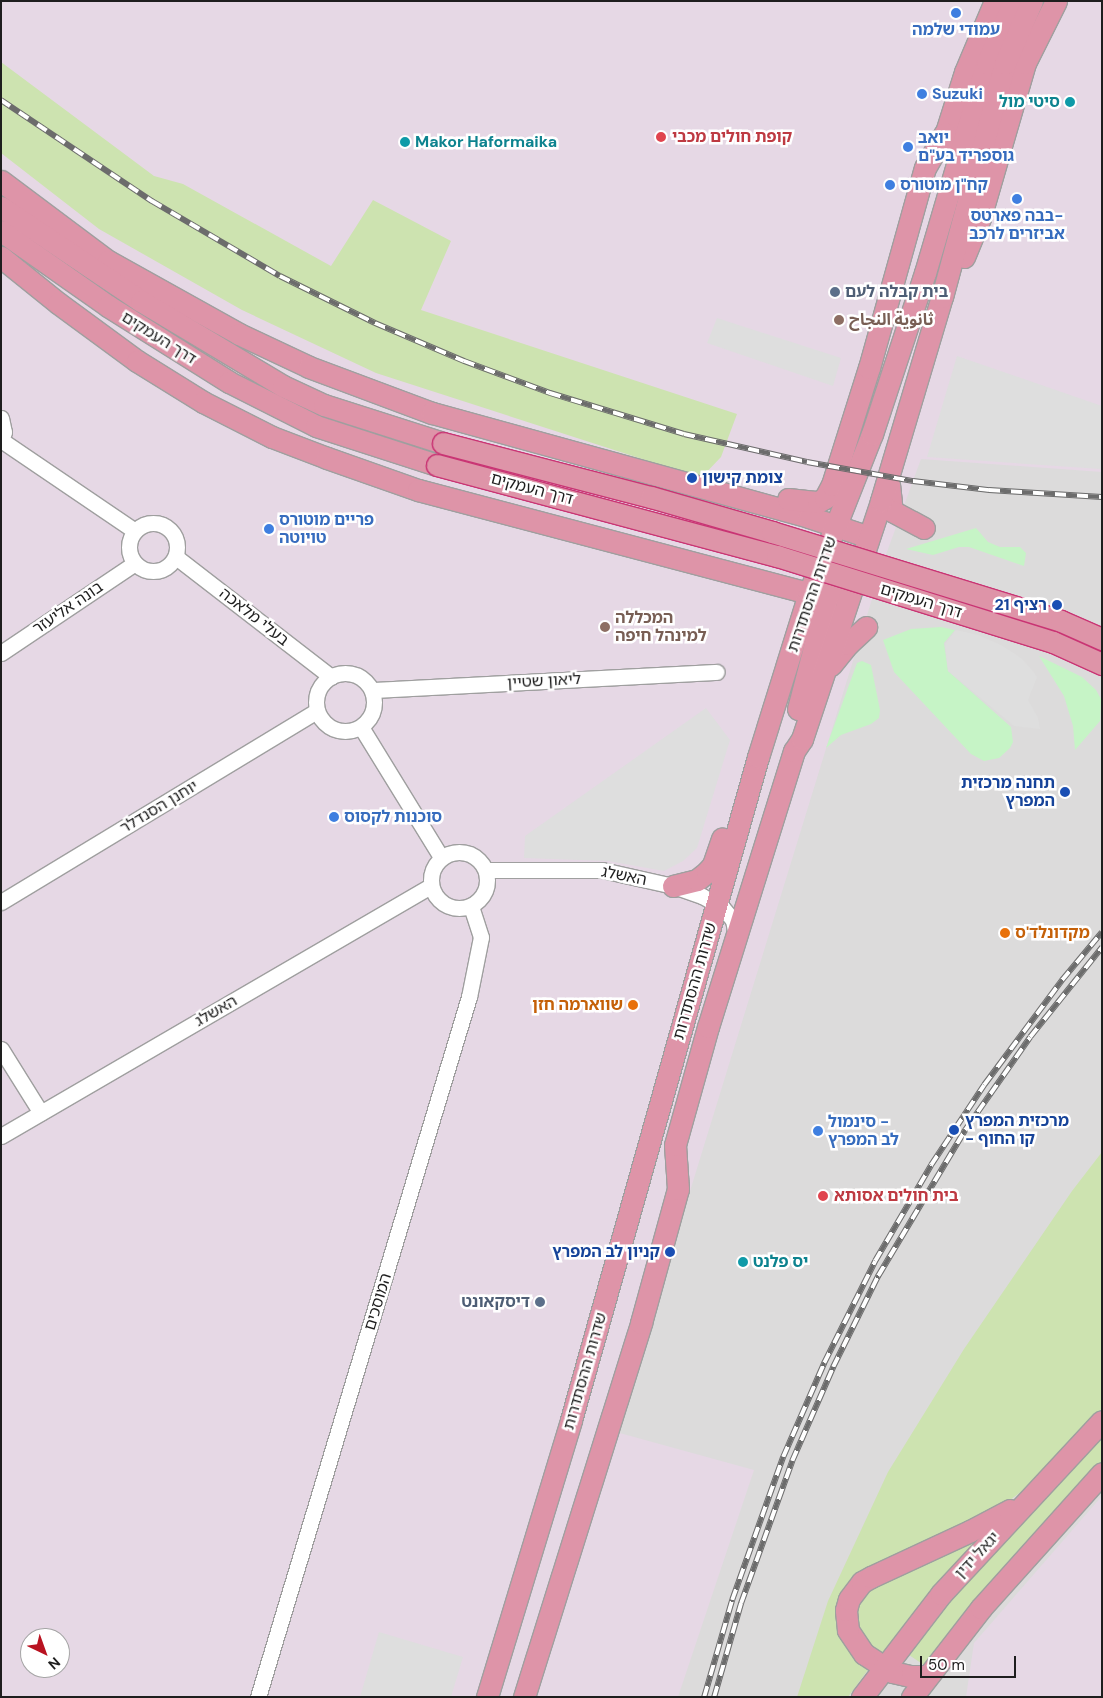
<!DOCTYPE html>
<html>
<head>
<meta charset="utf-8">
<style>
  body { margin:0 }
  #map { position:relative; width:1103px; height:1698px; overflow:hidden; background:#eeeae5; font-family:"DM Sans","Noto Sans Arabic","Noto Sans Hebrew",sans-serif }
  div>[style] { position:absolute }
  [style*='--x'] { left:calc(var(--x)*1px); top:calc(var(--y)*1px); width:calc(var(--w)*1px); rotate:calc(var(--a)*1deg) }
  .residential>* { inset:0; background:#dcdbdb }
  .industrial>* { inset:0; background:#e6d8e5 }
  .grass>* { inset:0; background:#cde3b0 }
  .park>* { inset:0; background:#c6f4c6 }
  .parking>* { inset:0; background:#dedede }
  .roads { filter:drop-shadow(1px 0 #9f9f9f) drop-shadow(-1px 0 #9f9f9f) drop-shadow(0 1px #9f9f9f) drop-shadow(0 -1px #9f9f9f) }
  .minor>* { height:15px; margin:-7.5px; padding:0 7.5px; transform-origin:7.5px; border-radius:7.5px; background:#fff }
  .minor>.ring { margin:-7.5px; padding:0; box-sizing:content-box; background:none; border:15px solid #fff; border-radius:50% }
  .highway>* { height:21px; margin:-10.5px; padding:0 10.5px; transform-origin:10.5px; border-radius:10.5px; background:#de94a8 }
  .rail>* { height:5.5px; margin-top:-2.75px; transform-origin:0; background:repeating-linear-gradient(90deg,#fff 0 11px,#6c6c6c 0 22px); box-sizing:border-box; border-block:1px solid #6c6c6c }
  .bridges { filter:drop-shadow(1px 0 #c93574) drop-shadow(-1px 0 #c93574) drop-shadow(0 1px #c93574) drop-shadow(0 -1px #c93574) }
  .highway-bridge>* { height:21px; margin:-10.5px; padding:0 10.5px; transform-origin:10.5px; border-radius:10.5px; background:#de94a8 }
  .dots>* { width:14px; height:14px; translate:-50% -50%; box-sizing:border-box; border:2px solid #fff; border-radius:50% }
  span { translate:-50% -50%; white-space:nowrap; text-align:center; line-height:1.15; -webkit-text-stroke:5px #fff; paint-order:stroke }
  .shop-label { font-size:16px; color:#366cbe; font-weight:700 }
  .left { translate:0 -50%; text-align:left }
  .culture-label { font-size:16px; color:#0d838f; font-weight:700 }
  .right { translate:-100% -50%; text-align:right }
  .health-label { font-size:16px; color:#be3a42; font-weight:700 }
  .service-label { font-size:16px; color:#4e5e75; font-weight:700 }
  .education-label { font-size:16px; color:#785e54; font-weight:700 }
  .street-label { font-size:16px; color:#1e1e1e }
  .transit-label { font-size:16px; color:#164399; font-weight:700 }
  .food-label { font-size:16px; color:#c56008; font-weight:700 }
  .frame { position:absolute; inset:0; border:2px solid #1e1e1e; pointer-events:none }
  .north { position:absolute; left:20px; top:1628px; width:50px; height:50px; box-sizing:border-box; background:#fff; border:1px solid #a5a5a5; border-radius:50%; rotate:138deg; font-size:14px; font-weight:700; line-height:20px; text-align:center; color:#1e1e1e }
  .north::after { content:''; display:block; margin:auto; width:18px; height:22px; background:#b91321; clip-path:polygon(50% 0,100% 100%,50% 72%,0 100%) }
  .scale { position:absolute; left:920px; top:1656px; width:96px; height:22px; box-sizing:border-box; border:2px solid #1e1e1e; border-top:0; padding-left:6px; font-size:15px; line-height:18px; white-space:nowrap; color:#1e1e1e; -webkit-text-stroke:4px #fff; paint-order:stroke }
</style>
</head>
<body>
<div id="map">
  <div class="residential">
    <div style="clip-path:polygon(evenodd,1px 1px,1102px 1px,1102px 1697px,1px 1697px,1px 1px,30px 1638px,60px 1638px,60px 1668px,30px 1668px,30px 1638px)"></div>
  </div>
  <div class="industrial">
    <div style="clip-path:polygon(evenodd,1px 1px,1102px 1px,1102px 472px,921px 459px,884px 560px,616px 1432px,754px 1470px,678px 1697px,1px 1697px,1px 1px,30px 1638px,60px 1638px,60px 1668px,30px 1668px,30px 1638px)"></div>
    <div style="clip-path:polygon(1102px 1496px,1102px 1697px,966px 1697px,974px 1643px)"></div>
  </div>
  <div class="grass">
    <div style="clip-path:polygon(1px 62px,154px 176px,183px 184px,331px 266px,373px 200px,451px 241px,421px 310px,737px 414px,721px 457px,701px 478px,376px 373px,242px 310px,99px 229px,1px 153px)"></div>
    <div style="clip-path:polygon(1102px 1152px,1102px 1408px,1032px 1483px,1014px 1497px,998px 1509px,844px 1594px,870px 1667px,848px 1697px,797px 1697px,828px 1601px,888px 1472px,964px 1349px,1072px 1191px)"></div>
    <div style="clip-path:polygon(1102px 1436px,1102px 1461px,1056px 1510px,924px 1665px,909px 1655px,958px 1589px)"></div>
    <div style="clip-path:polygon(987px 1532px,918px 1608px,881px 1656px,854px 1628px,860px 1591px)"></div>
  </div>
  <div class="park">
    <div style="clip-path:polygon(976px 528px,988px 542px,1000px 547px,1020px 547px,1026px 553px,1024px 566px,969px 547px,959px 547px,933px 555px,906px 549px)"></div>
    <div style="clip-path:polygon(941px 627px,955px 630px,944px 643px,948px 671px,1011px 727px,1013px 742px,1010px 748px,999px 758px,984px 761px,971px 754px,894px 672px,883px 640px,911px 629px)"></div>
    <div style="clip-path:polygon(1039px 656px,1082px 677px,1096px 690px,1101px 699px,1100px 721px,1075px 750px,1073px 726px,1064px 696px)"></div>
    <div style="clip-path:polygon(862px 661px,871px 665px,880px 710px,879px 718px,871px 724px,841px 735px,826px 748px,857px 663px)"></div>
  </div>
  <div class="parking">
    <div style="clip-path:polygon(717px 318px,841px 358px,833px 386px,707px 343px)"></div>
    <div style="clip-path:polygon(957px 356px,1102px 406px,1101px 469px,927px 457px)"></div>
    <div style="clip-path:polygon(956px 630px,978px 635px,1001px 645px,1021px 658px,1032px 670px,1037px 677px,1028px 700px,1038px 718px,1040px 729px,1014px 726px,948px 671px,945px 644px)"></div>
    <div style="clip-path:polygon(706px 708px,730px 740px,697px 848px,683px 861px,664px 871px,608px 861px,524px 858px,525px 836px)"></div>
    <div style="clip-path:polygon(379px 1632px,463px 1657px,451px 1697px,360px 1697px)"></div>
  </div>
  <div class="roads">
    <div class="minor">
      <div style="--x:1;--y:418;--w:14;--a:78"></div>
      <div style="--x:4;--y:432;--w:9;--a:111"></div>
      <div style="--x:1;--y:440;--w:162;--a:34.2"></div>
      <div class="ring" style="left:129px;top:523px;width:33px;height:33px"></div>
      <div style="--x:176;--y:557;--w:196;--a:37.7"></div>
      <div style="--x:1;--y:653;--w:161;--a:-33.9"></div>
      <div class="ring" style="left:316px;top:673px;width:43px;height:43px"></div>
      <div style="--x:372;--y:690;--w:345;--a:-3"></div>
      <div style="--x:361;--y:727;--w:153;--a:58.4"></div>
      <div class="ring" style="left:431px;top:852px;width:41px;height:41px"></div>
      <div style="--x:486;--y:870;--w:116;--a:0"></div>
      <div style="--x:602;--y:870;--w:73;--a:12.7"></div>
      <div style="--x:673;--y:886;--w:31;--a:19"></div>
      <div style="--x:702;--y:896;--w:23;--a:29"></div>
      <div style="--x:722;--y:907;--w:17;--a:50"></div>
      <div style="--x:733;--y:920;--w:16;--a:79"></div>
      <div style="--x:1;--y:902;--w:369;--a:-31.2"></div>
      <div style="--x:1;--y:1049;--w:75;--a:58"></div>
      <div style="--x:1;--y:1136;--w:497;--a:-30.2"></div>
      <div style="--x:258;--y:1697;--w:731;--a:-73.23"></div>
      <div style="--x:469;--y:997;--w:61;--a:-78.7"></div>
      <div style="--x:481;--y:937;--w:33;--a:-108"></div>
    </div>
    <div class="highway">
      <div style="--x:942;--y:145;--w:77;--a:-72.5"></div>
      <div style="--x:965;--y:72;--w:77;--a:-67.1"></div>
      <div style="--x:1;--y:181;--w:134;--a:36.8"></div>
      <div style="--x:108;--y:261;--w:150;--a:29.1"></div>
      <div style="--x:239;--y:334;--w:77;--a:25.2"></div>
      <div style="--x:309;--y:367;--w:131;--a:20.5"></div>
      <div style="--x:432;--y:413;--w:391;--a:15.4"></div>
      <div style="--x:809;--y:517;--w:63;--a:18.4"></div>
      <div style="--x:1;--y:207;--w:169;--a:33.9"></div>
      <div style="--x:141;--y:301;--w:165;--a:30.9"></div>
      <div style="--x:283;--y:386;--w:45;--a:24.9"></div>
      <div style="--x:324;--y:405;--w:125;--a:17.7"></div>
      <div style="--x:1;--y:231;--w:131;--a:35"></div>
      <div style="--x:108;--y:306;--w:143;--a:32.1"></div>
      <div style="--x:229;--y:382;--w:97;--a:26.8"></div>
      <div style="--x:316;--y:426;--w:127;--a:17.9"></div>
      <div style="--x:1;--y:257;--w:73;--a:38.9"></div>
      <div style="--x:58;--y:303;--w:98;--a:36.3"></div>
      <div style="--x:137;--y:361;--w:78;--a:31.8"></div>
      <div style="--x:203;--y:402;--w:77;--a:26.9"></div>
      <div style="--x:272;--y:437;--w:59;--a:20.9"></div>
      <div style="--x:327;--y:458;--w:96;--a:19.4"></div>
      <div style="--x:418;--y:490;--w:404;--a:14.8"></div>
      <div style="--x:809;--y:593;--w:20;--a:9"></div>
      <div style="--x:829;--y:596;--w:34;--a:-40"></div>
      <div style="--x:964;--y:257;--w:42;--a:-67.7"></div>
      <div style="--x:980;--y:218;--w:161;--a:-73.8"></div>
      <div style="--x:1025;--y:63;--w:69;--a:-63.4"></div>
      <div style="--x:889;--y:484;--w:27;--a:84"></div>
      <div style="--x:892;--y:511;--w:36;--a:28"></div>
      <div style="--x:788;--y:499;--w:30;--a:6"></div>
      <div style="--x:818;--y:502;--w:8;--a:-30"></div>
      <div style="--x:825;--y:498;--w:15;--a:-62"></div>
      <div style="--x:832;--y:485;--w:123;--a:-72.5"></div>
      <div style="--x:869;--y:368;--w:208;--a:-74.4"></div>
      <div style="--x:925;--y:168;--w:40;--a:-60.3"></div>
      <div style="--x:831;--y:665;--w:27;--a:-51"></div>
      <div style="--x:848;--y:644;--w:25;--a:-43"></div>
      <div style="--x:798;--y:709;--w:131;--a:-75.4"></div>
      <div style="--x:673;--y:886;--w:25;--a:-14"></div>
      <div style="--x:697;--y:880;--w:13;--a:-39"></div>
      <div style="--x:707;--y:872;--w:9;--a:-49"></div>
      <div style="--x:713;--y:865;--w:28;--a:-71"></div>
      <div style="--x:927;--y:1676;--w:17;--a:180"></div>
      <div style="--x:910;--y:1676;--w:18;--a:-167"></div>
      <div style="--x:892;--y:1672;--w:33;--a:-147"></div>
      <div style="--x:864;--y:1654;--w:29;--a:-124"></div>
      <div style="--x:848;--y:1630;--w:20;--a:-96"></div>
      <div style="--x:846;--y:1610;--w:11;--a:-75"></div>
      <div style="--x:849;--y:1599;--w:21;--a:-53"></div>
      <div style="--x:862;--y:1582;--w:10;--a:-29"></div>
      <div style="--x:871;--y:1577;--w:109;--a:-24.9"></div>
      <div style="--x:970;--y:1531;--w:45;--a:-27.7"></div>
      <div style="--x:487;--y:1697;--w:289;--a:-73.1"></div>
      <div style="--x:571;--y:1420;--w:689;--a:-74.25"></div>
      <div style="--x:758;--y:757;--w:172;--a:-72.7"></div>
      <div style="--x:809;--y:593;--w:171;--a:-68.4"></div>
      <div style="--x:872;--y:434;--w:169;--a:-71.8"></div>
      <div style="--x:925;--y:273;--w:219;--a:-73.6"></div>
      <div style="--x:987;--y:63;--w:68;--a:-66.5"></div>
      <div style="--x:524;--y:1697;--w:392;--a:-72.6"></div>
      <div style="--x:641;--y:1323;--w:139;--a:-74.6"></div>
      <div style="--x:678;--y:1189;--w:44;--a:-93.9"></div>
      <div style="--x:675;--y:1145;--w:123;--a:-74.4"></div>
      <div style="--x:708;--y:1027;--w:289;--a:-72.7"></div>
      <div style="--x:794;--y:751;--w:14;--a:-56"></div>
      <div style="--x:802;--y:739;--w:251;--a:-71.6"></div>
      <div style="--x:881;--y:501;--w:213;--a:-73.4"></div>
      <div style="--x:942;--y:297;--w:242;--a:-74.9"></div>
      <div style="--x:1005;--y:63;--w:68;--a:-66.5"></div>
      <div style="--x:862;--y:1697;--w:130;--a:-52.5"></div>
      <div style="--x:941;--y:1594;--w:236;--a:-47.1"></div>
      <div style="--x:912;--y:1697;--w:113;--a:-52.2"></div>
      <div style="--x:981;--y:1608;--w:181;--a:-48.1"></div>
    </div>
  </div>
  <div class="rail">
    <div style="--x:1;--y:100;--w:182;--a:33.8"></div>
    <div style="--x:152;--y:201;--w:148;--a:30.4"></div>
    <div style="--x:280;--y:276;--w:106;--a:26.3"></div>
    <div style="--x:375;--y:323;--w:97;--a:23.1"></div>
    <div style="--x:464;--y:361;--w:92;--a:20.4"></div>
    <div style="--x:550;--y:393;--w:140;--a:17"></div>
    <div style="--x:684;--y:434;--w:126;--a:12.8"></div>
    <div style="--x:807;--y:462;--w:108;--a:10.2"></div>
    <div style="--x:913;--y:481;--w:77;--a:6.8"></div>
    <div style="--x:989;--y:490;--w:113;--a:3.5"></div>
    <div style="--x:704;--y:1697;--w:101;--a:-73.9"></div>
    <div style="--x:732;--y:1600;--w:152;--a:-70.4"></div>
    <div style="--x:783;--y:1457;--w:103;--a:-66.4"></div>
    <div style="--x:824;--y:1363;--w:114;--a:-63.4"></div>
    <div style="--x:875;--y:1261;--w:111;--a:-59.7"></div>
    <div style="--x:931;--y:1165;--w:96;--a:-56.5"></div>
    <div style="--x:984;--y:1085;--w:131;--a:-53.4"></div>
    <div style="--x:1062;--y:980;--w:62;--a:-50.2"></div>
    <div style="--x:714;--y:1697;--w:98;--a:-74"></div>
    <div style="--x:741;--y:1603;--w:151;--a:-70.2"></div>
    <div style="--x:792;--y:1461;--w:103;--a:-66.4"></div>
    <div style="--x:833;--y:1367;--w:102;--a:-63.7"></div>
    <div style="--x:878;--y:1276;--w:170;--a:-59.2"></div>
    <div style="--x:965;--y:1130;--w:113;--a:-55"></div>
    <div style="--x:1030;--y:1037;--w:115;--a:-51.3"></div>
  </div>
  <div class="bridges">
    <div class="highway-bridge">
      <div style="--x:443;--y:443;--w:215;--a:14.6"></div>
      <div style="--x:651;--y:497;--w:126;--a:16.1"></div>
      <div style="--x:772;--y:532;--w:302;--a:17.1"></div>
      <div style="--x:1061;--y:621;--w:45;--a:23.7"></div>
      <div style="--x:437;--y:465;--w:352;--a:15"></div>
      <div style="--x:777;--y:556;--w:289;--a:17.3"></div>
      <div style="--x:1053;--y:642;--w:54;--a:24.2"></div>
    </div>
  </div>
  <div class="dots">
    <div style="left:956px;top:13px;background:#3f7fe0"></div>
    <div style="left:922px;top:94px;background:#3f7fe0"></div>
    <div style="left:1070px;top:102px;background:#0f9aa8"></div>
    <div style="left:661px;top:137px;background:#e0444e"></div>
    <div style="left:405px;top:142px;background:#0f9aa8"></div>
    <div style="left:908px;top:147px;background:#3f7fe0"></div>
    <div style="left:890px;top:185px;background:#3f7fe0"></div>
    <div style="left:1017px;top:199px;background:#3f7fe0"></div>
    <div style="left:835px;top:292px;background:#5c6f8a"></div>
    <div style="left:839px;top:320px;background:#8d6e63"></div>
    <div style="left:692px;top:478px;background:#1a4fb4"></div>
    <div style="left:269px;top:529px;background:#3f7fe0"></div>
    <div style="left:1057px;top:605px;background:#1a4fb4"></div>
    <div style="left:605px;top:627px;background:#8d6e63"></div>
    <div style="left:1065px;top:792px;background:#1a4fb4"></div>
    <div style="left:334px;top:817px;background:#3f7fe0"></div>
    <div style="left:1005px;top:933px;background:#e8710a"></div>
    <div style="left:633px;top:1005px;background:#e8710a"></div>
    <div style="left:954px;top:1130px;background:#1a4fb4"></div>
    <div style="left:818px;top:1131px;background:#3f7fe0"></div>
    <div style="left:823px;top:1196px;background:#e0444e"></div>
    <div style="left:670px;top:1252px;background:#1a4fb4"></div>
    <div style="left:743px;top:1262px;background:#0f9aa8"></div>
    <div style="left:540px;top:1302px;background:#5c6f8a"></div>
  </div>
  <div class="shop-label">
    <span style="left:956px;top:30px">עמודי שלמה</span>
    <span class="left" style="left:932px;top:94px">Suzuki</span>
    <span class="left" style="left:918px;top:147px">יואב<br>גוספריד בע"ם</span>
    <span class="left" style="left:900px;top:185px">קח"ן מוטורס</span>
    <span style="left:1017px;top:225px">בבה פארטס-<br>אביזרים לרכב</span>
    <span class="left" style="left:279px;top:529px">פריים מוטורס<br>טויוטה</span>
    <span class="left" style="left:344px;top:817px">סוכנות לקסוס</span>
    <span class="left" style="left:828px;top:1131px">סינמול -<br>לב המפרץ</span>
  </div>
  <div class="culture-label">
    <span class="right" style="left:1060px;top:102px">סיטי מול</span>
    <span class="left" style="left:415px;top:142px">Makor Haformaika</span>
    <span class="left" style="left:753px;top:1262px">יס פלנט</span>
  </div>
  <div class="health-label">
    <span class="left" style="left:672px;top:137px">קופת חולים מכבי</span>
    <span class="left" style="left:834px;top:1196px">בית חולים אסותא</span>
  </div>
  <div class="service-label">
    <span class="left" style="left:845px;top:292px">בית קבלה לעם</span>
    <span class="right" style="left:530px;top:1302px">דיסקאונט</span>
  </div>
  <div class="education-label">
    <span class="left" style="left:849px;top:320px">ثانوية النجاح</span>
    <span class="left" style="left:615px;top:627px">המכללה<br>למינהל חיפה</span>
  </div>
  <div class="street-label">
    <span style="left:159px;top:338px;rotate:32deg">דרך העמקים</span>
    <span style="left:532px;top:489px;rotate:15deg">דרך העמקים</span>
    <span style="left:812px;top:594px;rotate:-71deg">שדרות ההסתדרות</span>
    <span style="left:921px;top:601px;rotate:17deg">דרך העמקים</span>
    <span style="left:68px;top:608px;rotate:-34deg">בונה אליעזר</span>
    <span style="left:254px;top:617px;rotate:38deg">בעלי מלאכה</span>
    <span style="left:544px;top:681px;rotate:-3deg">ליאון שטיין</span>
    <span style="left:159px;top:807px;rotate:-31deg">יוחנן הסנדלר</span>
    <span style="left:624px;top:876px;rotate:11deg">האשלג</span>
    <span style="left:695px;top:981px;rotate:-74deg">שדרות ההסתדרות</span>
    <span style="left:216px;top:1011px;rotate:-30deg">האשלג</span>
    <span style="left:378px;top:1302px;rotate:-73deg">המוסכים</span>
    <span style="left:585px;top:1371px;rotate:-74deg">שדרות ההסתדרות</span>
    <span style="left:977px;top:1555px;rotate:-47deg">יגאל ידין</span>
  </div>
  <div class="transit-label">
    <span class="left" style="left:702px;top:478px">צומת קישון</span>
    <span class="right" style="left:1047px;top:605px">רציף 21</span>
    <span class="right" style="left:1055px;top:792px">תחנה מרכזית<br>המפרץ</span>
    <span class="left" style="left:965px;top:1130px">מרכזית המפרץ<br>- קו החוף</span>
    <span class="right" style="left:660px;top:1252px">קניון לב המפרץ</span>
  </div>
  <div class="food-label">
    <span class="left" style="left:1015px;top:933px">מקדונלד'ס</span>
    <span class="right" style="left:623px;top:1005px">שווארמה חזן</span>
  </div>
  <div class="frame"></div>
  <div class="north">N</div>
  <div class="scale">50 m</div>
</div>
</body>
</html>
